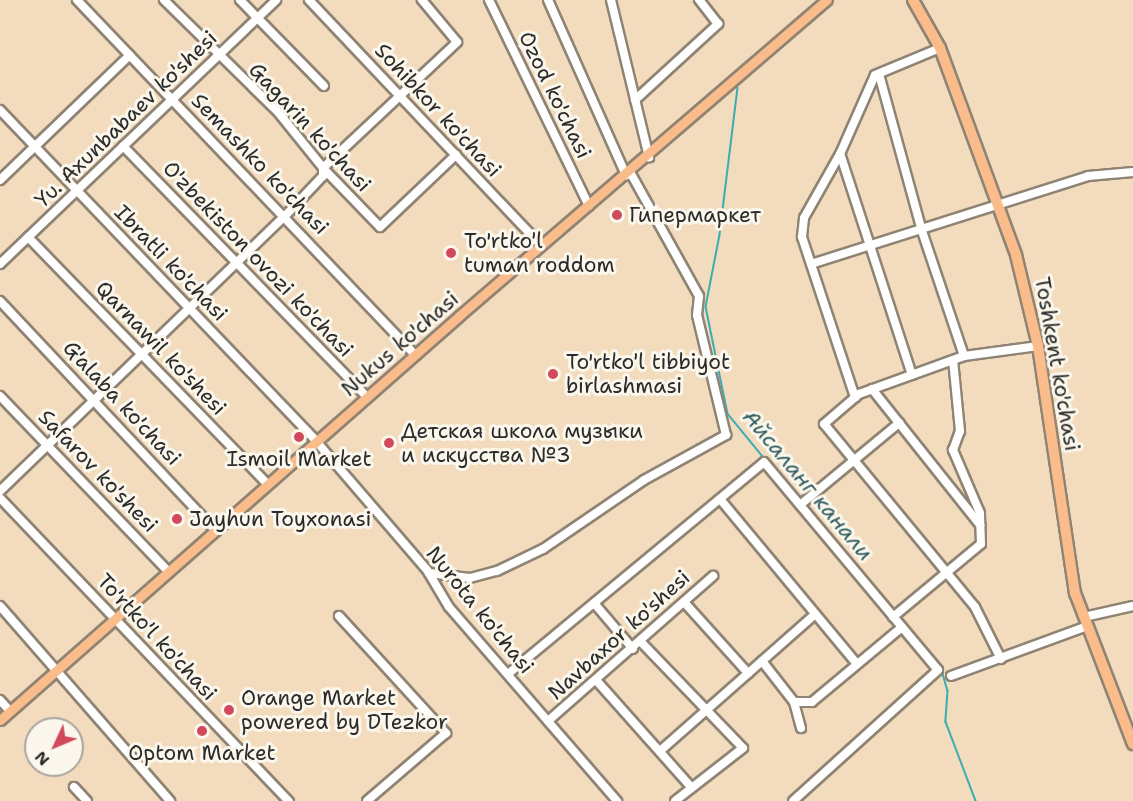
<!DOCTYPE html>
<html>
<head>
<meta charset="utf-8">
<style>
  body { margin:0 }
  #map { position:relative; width:1133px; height:801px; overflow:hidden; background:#f3dcbe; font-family:"Shantell Sans",sans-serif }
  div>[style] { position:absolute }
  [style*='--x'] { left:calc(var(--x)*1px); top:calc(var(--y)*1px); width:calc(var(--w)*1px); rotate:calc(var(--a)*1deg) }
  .stream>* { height:1.5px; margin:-0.75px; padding:0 0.75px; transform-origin:0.75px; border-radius:0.75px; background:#3aacb3 }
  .roads { filter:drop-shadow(2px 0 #8f8474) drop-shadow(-2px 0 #8f8474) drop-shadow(0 2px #8f8474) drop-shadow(0 -2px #8f8474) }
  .minor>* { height:8px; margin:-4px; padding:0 4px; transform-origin:4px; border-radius:4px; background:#fff }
  .major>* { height:9px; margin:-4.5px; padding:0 4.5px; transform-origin:4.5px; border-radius:4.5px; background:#fabc8b }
  .highway>* { height:10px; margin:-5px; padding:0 5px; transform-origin:5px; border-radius:5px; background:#fabc8b }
  .dots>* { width:16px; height:16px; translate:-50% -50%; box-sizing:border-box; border:3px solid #fbf7ec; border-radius:50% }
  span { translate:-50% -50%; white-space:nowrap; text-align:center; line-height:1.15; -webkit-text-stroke:6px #fbf7ec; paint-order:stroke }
  .street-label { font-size:21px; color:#2b2b2b }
  .poi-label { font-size:21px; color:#2b2b2b }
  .left { translate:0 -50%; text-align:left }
  .water-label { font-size:22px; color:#315f61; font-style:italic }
  .north { position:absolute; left:24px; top:717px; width:60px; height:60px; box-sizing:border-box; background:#fbf7ec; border:2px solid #a8a59f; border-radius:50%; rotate:226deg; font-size:16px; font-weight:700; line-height:24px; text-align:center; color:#2b2b2b }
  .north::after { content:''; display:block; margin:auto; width:21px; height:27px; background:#d1495b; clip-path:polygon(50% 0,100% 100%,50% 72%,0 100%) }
</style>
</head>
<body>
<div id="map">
  <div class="stream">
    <div style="--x:738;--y:88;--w:148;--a:97"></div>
    <div style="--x:720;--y:235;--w:73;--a:101"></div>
    <div style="--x:706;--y:307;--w:109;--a:78.4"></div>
    <div style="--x:728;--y:414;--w:58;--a:50.6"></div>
    <div style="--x:805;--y:505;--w:140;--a:49.4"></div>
    <div style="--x:899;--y:615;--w:67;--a:51.1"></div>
    <div style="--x:941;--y:667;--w:25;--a:74"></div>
    <div style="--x:948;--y:691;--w:31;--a:94"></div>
    <div style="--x:946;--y:722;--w:85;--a:69.2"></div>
  </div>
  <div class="roads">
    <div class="minor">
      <div style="--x:77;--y:0;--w:490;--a:46.4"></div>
      <div style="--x:164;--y:0;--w:160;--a:44.5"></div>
      <div style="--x:278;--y:112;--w:72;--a:51.2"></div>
      <div style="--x:323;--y:168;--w:82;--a:46"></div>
      <div style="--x:380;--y:227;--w:105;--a:-43.5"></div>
      <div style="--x:240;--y:0;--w:120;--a:45.7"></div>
      <div style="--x:309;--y:0;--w:337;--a:46.6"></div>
      <div style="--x:489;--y:0;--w:229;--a:64.1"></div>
      <div style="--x:548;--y:0;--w:192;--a:66"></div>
      <div style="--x:611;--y:0;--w:162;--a:76.4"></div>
      <div style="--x:879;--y:74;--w:163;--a:74.7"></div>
      <div style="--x:922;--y:231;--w:132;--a:71.4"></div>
      <div style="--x:635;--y:100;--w:113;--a:-42.5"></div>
      <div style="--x:718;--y:24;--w:31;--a:-128"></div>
      <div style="--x:0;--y:110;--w:458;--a:46.3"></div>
      <div style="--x:316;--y:441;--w:170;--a:49.3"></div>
      <div style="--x:427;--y:570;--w:43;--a:59.3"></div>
      <div style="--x:449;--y:607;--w:257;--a:49.1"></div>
      <div style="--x:123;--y:146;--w:350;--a:45.8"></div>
      <div style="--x:840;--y:154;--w:73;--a:119.4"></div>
      <div style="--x:804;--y:218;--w:19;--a:96"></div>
      <div style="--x:802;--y:237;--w:169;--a:71.7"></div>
      <div style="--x:0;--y:180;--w:180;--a:-43.9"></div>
      <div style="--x:28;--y:237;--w:345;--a:45.9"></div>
      <div style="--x:0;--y:264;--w:382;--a:-43.7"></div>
      <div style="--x:811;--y:264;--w:291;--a:-17.6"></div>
      <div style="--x:1088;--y:176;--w:45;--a:-5.1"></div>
      <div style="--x:0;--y:301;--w:316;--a:46.8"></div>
      <div style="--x:912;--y:375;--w:232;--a:-108"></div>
      <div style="--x:840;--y:154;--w:86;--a:-66.1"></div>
      <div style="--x:875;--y:75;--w:70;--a:-22.6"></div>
      <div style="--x:872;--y:389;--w:174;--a:51.5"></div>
      <div style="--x:0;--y:396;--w:244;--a:46.2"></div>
      <div style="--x:0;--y:491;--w:396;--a:-44"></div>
      <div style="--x:285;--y:216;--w:55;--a:-46.5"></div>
      <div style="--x:323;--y:176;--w:8;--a:-90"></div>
      <div style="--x:323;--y:168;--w:184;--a:-43.2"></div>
      <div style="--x:457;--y:42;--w:55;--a:-129.8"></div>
      <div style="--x:0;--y:498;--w:419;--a:46.4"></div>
      <div style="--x:720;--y:499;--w:214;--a:50.3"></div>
      <div style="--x:800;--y:505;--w:129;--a:-39.6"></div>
      <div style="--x:429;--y:573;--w:41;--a:7"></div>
      <div style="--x:470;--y:578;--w:28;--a:-15"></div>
      <div style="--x:497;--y:571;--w:51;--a:-25.6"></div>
      <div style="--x:543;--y:549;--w:122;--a:-34.3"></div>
      <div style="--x:644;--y:480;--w:94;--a:-28.8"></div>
      <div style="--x:726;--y:435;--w:123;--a:-103.6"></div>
      <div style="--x:697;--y:315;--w:19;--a:-84"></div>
      <div style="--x:699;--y:296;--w:142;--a:-119.1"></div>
      <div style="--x:684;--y:602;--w:96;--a:48"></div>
      <div style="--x:594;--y:603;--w:60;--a:49.7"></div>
      <div style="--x:0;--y:606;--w:259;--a:48.9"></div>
      <div style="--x:339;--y:616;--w:159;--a:47.6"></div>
      <div style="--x:446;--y:733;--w:104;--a:139.3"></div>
      <div style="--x:893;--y:617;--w:114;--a:-39.7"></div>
      <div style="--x:981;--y:544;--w:31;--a:-92"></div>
      <div style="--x:980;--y:513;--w:69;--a:-113.2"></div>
      <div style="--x:953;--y:450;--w:20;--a:-70"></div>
      <div style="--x:960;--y:431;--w:71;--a:-95.6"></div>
      <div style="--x:1084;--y:617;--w:50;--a:-12.7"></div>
      <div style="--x:641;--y:642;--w:147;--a:46.1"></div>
      <div style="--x:743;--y:748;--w:86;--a:142.1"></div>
      <div style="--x:1001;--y:659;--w:58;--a:-116.6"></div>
      <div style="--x:975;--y:607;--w:237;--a:-129.5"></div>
      <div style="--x:824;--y:424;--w:46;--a:-40.6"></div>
      <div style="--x:859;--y:394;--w:112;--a:-19.9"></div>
      <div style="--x:964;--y:356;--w:75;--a:-7.7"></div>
      <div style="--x:762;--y:661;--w:52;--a:52"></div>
      <div style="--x:794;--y:702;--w:27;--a:75"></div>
      <div style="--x:508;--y:674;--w:332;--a:-39.6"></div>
      <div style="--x:764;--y:462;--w:271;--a:50.1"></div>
      <div style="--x:938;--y:670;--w:195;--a:137.9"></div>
      <div style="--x:951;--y:676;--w:146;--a:-20.1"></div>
      <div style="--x:596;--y:680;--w:144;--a:48.4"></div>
      <div style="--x:0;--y:700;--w:15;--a:48"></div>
      <div style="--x:794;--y:702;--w:18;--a:0"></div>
      <div style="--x:812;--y:702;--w:117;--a:-39.8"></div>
      <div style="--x:548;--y:721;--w:220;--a:-41.3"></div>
      <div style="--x:660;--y:751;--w:204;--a:-41.4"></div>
      <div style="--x:74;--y:787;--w:19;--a:47"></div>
    </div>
    <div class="major">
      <div style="--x:0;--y:720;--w:611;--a:-41.35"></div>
      <div style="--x:459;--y:316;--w:485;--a:-40.7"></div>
    </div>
    <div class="highway">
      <div style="--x:913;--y:0;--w:55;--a:60.6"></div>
      <div style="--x:940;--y:48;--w:221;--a:69.8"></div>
      <div style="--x:1016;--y:255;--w:94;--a:76.4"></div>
      <div style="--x:1038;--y:346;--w:250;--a:81.5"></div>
      <div style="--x:1075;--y:593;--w:162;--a:69"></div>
    </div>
  </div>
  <div class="dots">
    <div style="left:617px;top:215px;background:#d1495b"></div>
    <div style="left:451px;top:253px;background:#d1495b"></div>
    <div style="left:553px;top:374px;background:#d1495b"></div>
    <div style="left:299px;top:437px;background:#d1495b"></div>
    <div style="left:389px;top:443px;background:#d1495b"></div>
    <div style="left:177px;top:519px;background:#d1495b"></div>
    <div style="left:229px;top:710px;background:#d1495b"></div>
    <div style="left:202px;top:731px;background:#d1495b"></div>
  </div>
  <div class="street-label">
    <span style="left:555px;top:95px;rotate:64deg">Ozod ko'chasi</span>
    <span style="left:438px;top:110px;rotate:47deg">Sohibkor ko'chasi</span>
    <span style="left:126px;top:119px;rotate:-44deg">Yu. Axunbabaev ko'shesi</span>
    <span style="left:310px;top:127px;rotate:47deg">Gagarin ko'chasi</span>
    <span style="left:260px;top:164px;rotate:46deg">Semashko ko'chasi</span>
    <span style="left:258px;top:259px;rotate:46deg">O'zbekiston ovozi ko'chasi</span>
    <span style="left:171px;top:263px;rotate:46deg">Ibratli ko'chasi</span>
    <span style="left:400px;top:344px;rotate:-41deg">Nukus ko'chasi</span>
    <span style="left:161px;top:348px;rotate:46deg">Qarnawil ko'shesi</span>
    <span style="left:1057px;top:364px;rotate:80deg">Toshkent ko'chasi</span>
    <span style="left:122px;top:403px;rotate:47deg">G'alaba ko'chasi</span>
    <span style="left:98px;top:471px;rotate:46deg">Safarov ko'shesi</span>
    <span style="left:480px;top:610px;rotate:51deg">Nurota ko'chasi</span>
    <span style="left:619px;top:635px;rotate:-42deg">Navbaxor ko'shesi</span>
    <span style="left:157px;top:637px;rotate:47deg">To'rtko'l ko'chasi</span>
  </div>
  <div class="poi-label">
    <span class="left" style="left:629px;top:215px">Гипермаркет</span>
    <span class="left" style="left:464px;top:253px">To'rtko'l<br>tuman roddom</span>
    <span class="left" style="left:566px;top:374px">To'rtko'l tibbiyot<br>birlashmasi</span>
    <span class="left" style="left:401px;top:443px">Детская школа музыки<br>и искусства №3</span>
    <span style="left:299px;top:459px">Ismoil Market</span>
    <span class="left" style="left:189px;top:519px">Jayhun Toyxonasi</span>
    <span class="left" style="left:241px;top:710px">Orange Market<br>powered by DTezkor</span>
    <span style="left:202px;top:753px">Optom Market</span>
  </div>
  <div class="water-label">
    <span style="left:808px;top:485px;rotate:50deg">Айсаланг канали</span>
  </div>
  <div class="north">N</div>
</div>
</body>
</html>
